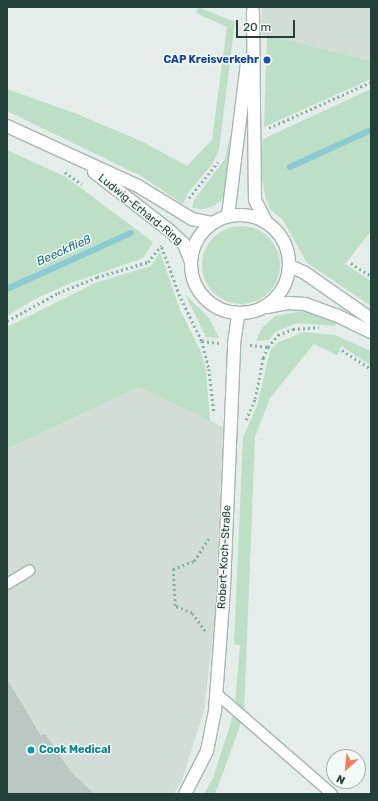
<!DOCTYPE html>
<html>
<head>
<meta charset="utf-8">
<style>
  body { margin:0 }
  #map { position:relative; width:378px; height:801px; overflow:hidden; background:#e4ede9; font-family:Rubik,sans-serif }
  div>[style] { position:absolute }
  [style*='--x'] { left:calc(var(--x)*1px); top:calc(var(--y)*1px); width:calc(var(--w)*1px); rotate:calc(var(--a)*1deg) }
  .built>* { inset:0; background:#d2ddd8 }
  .green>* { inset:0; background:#bcdfc5 }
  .round { border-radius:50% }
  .stream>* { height:6px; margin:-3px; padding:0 3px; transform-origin:3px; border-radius:3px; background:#8bc9d3 }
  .building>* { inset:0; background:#b9c8c2 }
  .path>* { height:2.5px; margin-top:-1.25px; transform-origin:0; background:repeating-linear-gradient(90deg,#83b2a2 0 2px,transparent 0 5px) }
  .roads { filter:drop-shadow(1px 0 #a6b6b0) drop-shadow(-1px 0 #a6b6b0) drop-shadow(0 1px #a6b6b0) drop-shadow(0 -1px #a6b6b0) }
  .lane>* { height:10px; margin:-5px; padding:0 5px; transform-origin:5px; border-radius:5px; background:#fff }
  .street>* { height:12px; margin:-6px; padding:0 6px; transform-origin:6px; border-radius:6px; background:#fff }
  .secondary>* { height:12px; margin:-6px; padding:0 6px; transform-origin:6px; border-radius:6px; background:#fff }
  .secondary>.ring { margin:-6px; padding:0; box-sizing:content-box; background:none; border:12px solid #fff; border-radius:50% }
  .dots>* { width:11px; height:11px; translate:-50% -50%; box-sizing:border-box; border:2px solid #f4faf7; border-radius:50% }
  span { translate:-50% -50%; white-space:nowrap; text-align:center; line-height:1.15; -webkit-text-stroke:3px #f4faf7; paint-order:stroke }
  .transit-label { font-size:11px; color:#164399; font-weight:700 }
  .right { translate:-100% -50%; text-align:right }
  .street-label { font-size:11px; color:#224037 }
  .culture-label { font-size:11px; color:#0d838f; font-weight:700 }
  .left { translate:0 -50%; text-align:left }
  .water-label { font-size:12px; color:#1b6f7d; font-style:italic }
  .frame { position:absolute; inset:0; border:8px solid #224037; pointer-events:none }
  .north { position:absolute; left:326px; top:749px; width:40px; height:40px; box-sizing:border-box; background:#f4faf7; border:1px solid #a0b0aa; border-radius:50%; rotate:207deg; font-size:11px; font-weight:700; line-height:16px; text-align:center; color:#224037 }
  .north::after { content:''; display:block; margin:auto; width:14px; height:18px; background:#f57d5a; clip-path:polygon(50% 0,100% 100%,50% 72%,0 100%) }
  .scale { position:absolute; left:236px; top:20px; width:59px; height:18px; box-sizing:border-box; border:2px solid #224037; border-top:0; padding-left:5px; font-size:12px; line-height:14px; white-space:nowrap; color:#224037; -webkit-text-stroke:3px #f4faf7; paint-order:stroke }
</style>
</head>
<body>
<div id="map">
  <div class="built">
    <div style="clip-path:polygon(262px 7px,371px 7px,371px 61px,261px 34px)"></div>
    <div style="clip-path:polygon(139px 387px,223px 427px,215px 618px,204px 711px,182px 780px,174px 794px,7px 794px,7px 449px)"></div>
  </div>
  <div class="green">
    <div style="clip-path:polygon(198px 7px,235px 22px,219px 149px,213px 163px,188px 193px,183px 204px,141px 176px,7px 111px,7px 89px,77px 114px,141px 141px,187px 166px,212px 140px,227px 27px,196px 13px)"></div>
    <div style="clip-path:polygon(267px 35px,371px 61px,371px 79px,264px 127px)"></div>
    <div style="clip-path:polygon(371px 89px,371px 231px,345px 264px,371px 281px,371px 306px,307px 263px,283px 220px,271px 210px,266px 200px,261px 174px,263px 139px)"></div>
    <div style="clip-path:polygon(229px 140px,233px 141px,231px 179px,223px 199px,214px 206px,203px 209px,192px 208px,194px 200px,225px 159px)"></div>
    <div style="clip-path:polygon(7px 150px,66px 177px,153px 242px,143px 258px,71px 283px,33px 300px,7px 316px)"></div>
    <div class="round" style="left:202px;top:226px;width:78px;height:78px"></div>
    <div style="clip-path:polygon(160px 252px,180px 310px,201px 352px,206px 371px,210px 421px,139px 387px,7px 449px,7px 327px,95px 283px,151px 266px)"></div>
    <div style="clip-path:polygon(185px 294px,209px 318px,219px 338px,206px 337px)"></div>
    <div style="clip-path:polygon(302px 311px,337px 322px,335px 326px,297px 323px,275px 332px,269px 340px,256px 341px,262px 328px,275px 316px)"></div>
    <div style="clip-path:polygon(303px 332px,335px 335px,364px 348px,371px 351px,371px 366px,342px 346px,337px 355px,314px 344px,270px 398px,255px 437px,244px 713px,235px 705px,240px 645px,234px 644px,243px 437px,257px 406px,270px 351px,277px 343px)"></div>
    <div style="clip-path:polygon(234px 713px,242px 720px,220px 781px,215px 794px,204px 794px,213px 778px)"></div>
  </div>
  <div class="stream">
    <div style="--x:290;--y:167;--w:89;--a:-24.6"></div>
    <div style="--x:7;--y:289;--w:136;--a:-24.3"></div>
  </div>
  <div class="building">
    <div style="clip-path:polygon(7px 679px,41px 736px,45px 734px,71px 772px,94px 794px,7px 794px)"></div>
  </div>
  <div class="path">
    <div style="--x:269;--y:128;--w:112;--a:-24.3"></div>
    <div style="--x:65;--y:172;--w:21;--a:35"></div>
    <div style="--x:189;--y:198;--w:46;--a:-51.1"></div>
    <div style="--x:162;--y:247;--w:50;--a:70.1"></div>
    <div style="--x:179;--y:294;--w:52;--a:63.9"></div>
    <div style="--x:202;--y:341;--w:29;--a:76"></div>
    <div style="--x:209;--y:369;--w:43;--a:83.4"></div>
    <div style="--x:351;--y:263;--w:24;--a:33"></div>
    <div style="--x:7;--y:321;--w:58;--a:-28.8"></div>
    <div style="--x:58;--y:293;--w:42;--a:-22.3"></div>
    <div style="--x:97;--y:277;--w:53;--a:-16.4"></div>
    <div style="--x:148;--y:262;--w:21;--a:-51"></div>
    <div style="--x:202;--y:341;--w:17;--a:7"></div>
    <div style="--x:250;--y:345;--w:18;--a:6"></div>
    <div style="--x:268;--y:347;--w:16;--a:-50"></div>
    <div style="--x:278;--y:335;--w:16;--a:-22"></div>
    <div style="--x:293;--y:329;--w:26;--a:-4"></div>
    <div style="--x:342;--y:350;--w:35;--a:33"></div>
    <div style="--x:246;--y:420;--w:23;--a:-67"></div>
    <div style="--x:255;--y:399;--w:42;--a:-79"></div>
    <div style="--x:263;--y:358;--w:12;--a:-66"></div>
    <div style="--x:205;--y:631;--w:22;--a:-126"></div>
    <div style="--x:192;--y:613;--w:18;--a:-158"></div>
    <div style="--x:175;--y:606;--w:37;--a:-93"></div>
    <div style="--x:173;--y:569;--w:22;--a:-21"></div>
    <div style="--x:194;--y:561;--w:27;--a:-57"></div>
  </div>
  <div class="roads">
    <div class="lane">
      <div style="--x:7;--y:584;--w:26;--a:-31"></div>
      <div style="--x:217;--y:694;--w:152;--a:41"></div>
    </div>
    <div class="street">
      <div style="--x:185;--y:794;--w:48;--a:-62.9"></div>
      <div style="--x:207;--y:751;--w:41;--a:-78.7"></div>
      <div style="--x:215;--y:711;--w:124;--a:-85.8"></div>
      <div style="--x:224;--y:587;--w:243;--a:-87.6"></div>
      <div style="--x:234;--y:344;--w:30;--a:-82"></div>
    </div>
    <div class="secondary">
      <div style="--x:253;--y:11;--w:189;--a:89.4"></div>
      <div style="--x:255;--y:200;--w:25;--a:63"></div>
      <div style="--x:7;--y:126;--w:144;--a:24.6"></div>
      <div style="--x:138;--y:186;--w:63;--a:31.4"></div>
      <div style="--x:192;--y:219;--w:20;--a:11"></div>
      <div style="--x:94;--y:172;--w:96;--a:37.8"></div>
      <div style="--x:170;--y:231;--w:19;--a:43"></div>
      <div style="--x:184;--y:244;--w:17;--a:69"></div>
      <div class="ring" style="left:191px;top:215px;width:86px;height:86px"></div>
      <div style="--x:228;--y:216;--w:153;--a:-82.9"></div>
      <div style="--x:290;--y:266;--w:17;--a:25"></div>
      <div style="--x:305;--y:273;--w:80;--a:34.9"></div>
      <div style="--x:267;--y:307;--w:21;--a:-11"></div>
      <div style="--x:288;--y:303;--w:17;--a:3"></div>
      <div style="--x:305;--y:304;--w:33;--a:20"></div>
      <div style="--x:336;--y:315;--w:39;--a:26"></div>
    </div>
  </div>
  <div class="dots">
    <div style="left:267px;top:60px;background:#1a4fb4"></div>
    <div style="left:31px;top:750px;background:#0f9aa8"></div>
  </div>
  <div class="transit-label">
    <span class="right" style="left:259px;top:60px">CAP Kreisverkehr</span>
  </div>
  <div class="street-label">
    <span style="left:140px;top:210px;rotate:39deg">Ludwig-Erhard-Ring</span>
    <span style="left:225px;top:557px;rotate:-87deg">Robert-Koch-Straße</span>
  </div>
  <div class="culture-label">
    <span class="left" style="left:39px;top:750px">Cook Medical</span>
  </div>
  <div class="water-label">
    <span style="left:64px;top:251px;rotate:-24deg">Beeckfließ</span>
  </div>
  <div class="frame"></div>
  <div class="north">N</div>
  <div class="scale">20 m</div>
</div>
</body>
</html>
